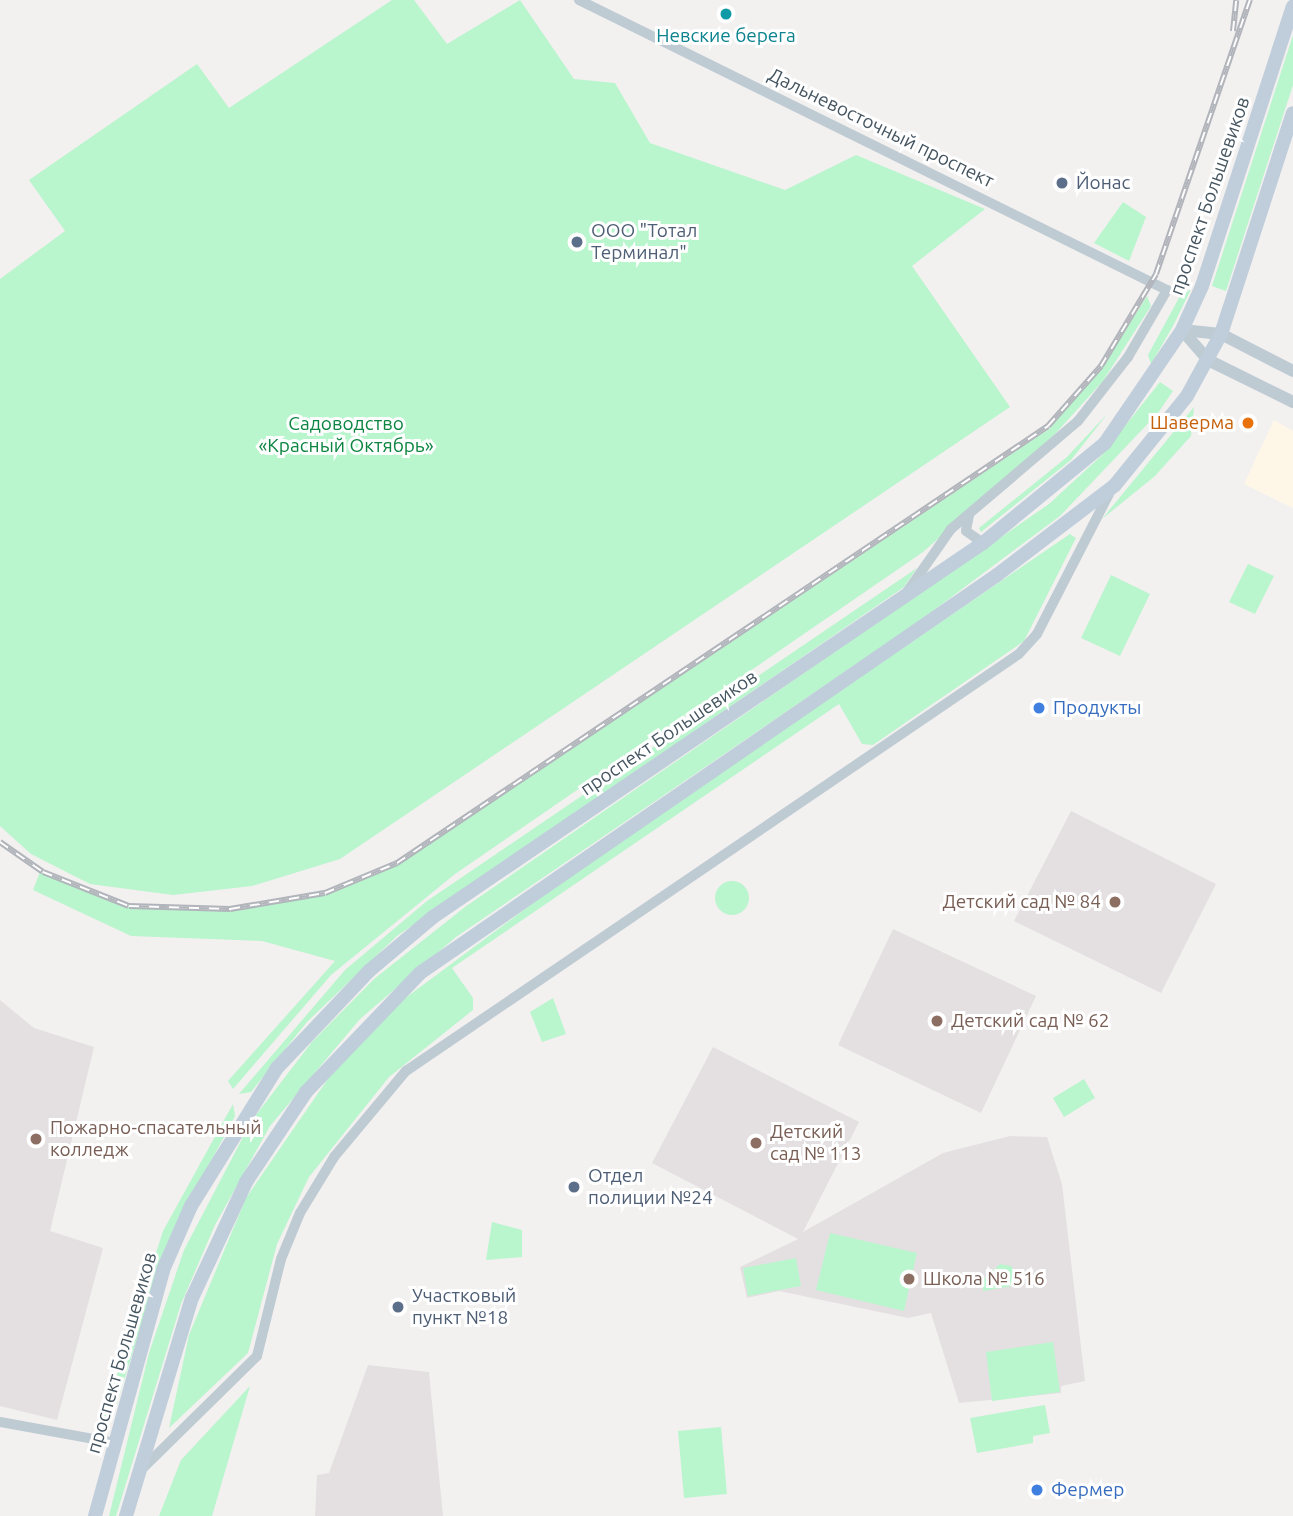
<!DOCTYPE html>
<html>
<head>
<meta charset="utf-8">
<style>
  body { margin:0 }
  #map { position:relative; width:1293px; height:1516px; overflow:hidden; background:#f3f0f0; font-family:Ubuntu,sans-serif }
  div>[style] { position:absolute }
  [style*='--x'] { left:calc(var(--x)*1px); top:calc(var(--y)*1px); width:calc(var(--w)*1px); rotate:calc(var(--a)*1deg) }
  .commercial>* { inset:0; background:#fef7e8 }
  .education>* { inset:0; background:#e4e0e2 }
  .green>* { inset:0; background:#b9f5cd }
  .round { border-radius:50% }
  .minor>* { height:10px; margin:-5px; padding:0 5px; transform-origin:5px; border-radius:5px; background:#bfcbd3 }
  .tertiary>* { height:12px; margin:-6px; padding:0 6px; transform-origin:6px; border-radius:6px; background:#bfcbd3 }
  .secondary>* { height:14px; margin:-7px; padding:0 7px; transform-origin:7px; border-radius:7px; background:#c0cedb }
  .rail>* { height:6px; margin-top:-3px; transform-origin:0; background:repeating-linear-gradient(90deg,#fff 0 10px,#b1b5bb 0 20px); box-sizing:border-box; border-block:2px solid #b1b5bb }
  .dots>* { width:19px; height:19px; translate:-50% -50%; box-sizing:border-box; border:4px solid #fff; border-radius:50% }
  span { translate:-50% -50%; white-space:nowrap; text-align:center; line-height:1.15; -webkit-text-stroke:6px #fff; paint-order:stroke }
  .culture-label { font-size:19px; color:#0d838f }
  .street-label { font-size:19px; color:#455560 }
  .service-label { font-size:19px; color:#4e5e75 }
  .left { translate:0 -50%; text-align:left }
  .food-label { font-size:19px; color:#c56008 }
  .right { translate:-100% -50%; text-align:right }
  .park-label { font-size:19px; color:#0c8542 }
  .shop-label { font-size:19px; color:#366cbe }
  .education-label { font-size:19px; color:#785e54 }
</style>
</head>
<body>
<div id="map">
  <div class="commercial">
    <div style="clip-path:polygon(1274px 420px,1293px 431px,1293px 508px,1244px 484px)"></div>
  </div>
  <div class="education">
    <div style="clip-path:polygon(1071px 811px,1216px 884px,1161px 993px,1014px 921px)"></div>
    <div style="clip-path:polygon(893px 929px,1036px 996px,981px 1113px,838px 1045px)"></div>
    <div style="clip-path:polygon(0 1000px,34px 1028px,94px 1047px,50px 1231px,103px 1248px,57px 1420px,0 1406px)"></div>
    <div style="clip-path:polygon(713px 1047px,859px 1122px,803px 1232px,943px 1153px,1010px 1136px,1047px 1137px,1062px 1184px,1085px 1381px,1061px 1386px,1061px 1393px,959px 1403px,931px 1313px,908px 1318px,779px 1291px,747px 1298px,740px 1267px,798px 1239px,652px 1163px)"></div>
    <div style="clip-path:polygon(368px 1365px,429px 1372px,443px 1516px,315px 1516px,317px 1475px,329px 1473px)"></div>
  </div>
  <div class="green">
    <div style="clip-path:polygon(392px 0,414px 0,447px 44px,520px 0,574px 79px,615px 83px,650px 143px,785px 190px,856px 155px,985px 209px,912px 266px,1010px 407px,340px 859px,252px 886px,173px 895px,90px 884px,31px 854px,0 826px,0 279px,65px 231px,29px 180px,197px 64px,229px 108px)"></div>
    <div style="clip-path:polygon(1293px 35px,1293px 85px,1226px 291px,1212px 286px)"></div>
    <div style="clip-path:polygon(1123px 202px,1146px 217px,1129px 261px,1094px 243px)"></div>
    <div style="clip-path:polygon(1191px 289px,1173px 326px,1151px 364px,1148px 355px,1180px 296px)"></div>
    <div style="clip-path:polygon(1147px 296px,1151px 306px,1103px 381px,1045px 445px,923px 552px,455px 874px,331px 975px,233px 1089px,228px 1081px,335px 961px,262px 941px,131px 936px,33px 890px,40px 872px,129px 907px,230px 911px,325px 895px,399px 864px,1049px 429px,1100px 370px)"></div>
    <div style="clip-path:polygon(1160px 382px,1173px 391px,1158px 413px,1060px 516px,918px 622px,456px 937px,360px 1019px,270px 1126px,215px 1225px,181px 1304px,116px 1516px,109px 1516px,149px 1353px,184px 1250px,252px 1120px,312px 1042px,374px 979px,465px 907px,1049px 504px,1101px 456px)"></div>
    <div style="clip-path:polygon(1194px 407px,1191px 436px,1155px 476px,1102px 519px)"></div>
    <div style="clip-path:polygon(1108px 413px,1071px 460px,981px 532px,979px 528px,1067px 457px)"></div>
    <div style="clip-path:polygon(1070px 534px,1076px 538px,1024px 641px,873px 745px,862px 744px,839px 704px,452px 968px,473px 998px,473px 1010px,389px 1077px,309px 1177px,277px 1244px,248px 1353px,169px 1428px,189px 1335px,246px 1198px,332px 1073px,392px 1008px,576px 871px)"></div>
    <div style="clip-path:polygon(1248px 564px,1274px 576px,1255px 614px,1229px 602px)"></div>
    <div style="clip-path:polygon(917px 568px,904px 587px,397px 936px,307px 1022px,251px 1092px,239px 1094px,345px 970px,427px 901px)"></div>
    <div style="clip-path:polygon(1111px 575px,1150px 594px,1120px 656px,1081px 638px)"></div>
    <div class="round" style="left:715px;top:881px;width:34px;height:34px"></div>
    <div style="clip-path:polygon(553px 998px,566px 1034px,542px 1042px,530px 1012px)"></div>
    <div style="clip-path:polygon(1084px 1079px,1095px 1098px,1064px 1117px,1053px 1098px)"></div>
    <div style="clip-path:polygon(233px 1104px,235px 1116px,166px 1246px,113px 1416px,100px 1428px,163px 1231px)"></div>
    <div style="clip-path:polygon(492px 1222px,522px 1230px,522px 1257px,486px 1260px)"></div>
    <div style="clip-path:polygon(830px 1233px,917px 1253px,904px 1311px,816px 1290px)"></div>
    <div style="clip-path:polygon(796px 1258px,801px 1286px,748px 1296px,743px 1268px)"></div>
    <div style="clip-path:polygon(1000px 1264px,1011px 1266px,1024px 1284px,983px 1291px,984px 1279px)"></div>
    <div style="clip-path:polygon(1053px 1342px,1060px 1392px,992px 1401px,986px 1352px)"></div>
    <div style="clip-path:polygon(250px 1386px,212px 1516px,159px 1516px,181px 1460px)"></div>
    <div style="clip-path:polygon(1045px 1405px,1050px 1433px,1033px 1436px,1033px 1443px,977px 1453px,970px 1418px)"></div>
    <div style="clip-path:polygon(721px 1427px,727px 1494px,684px 1498px,678px 1431px)"></div>
  </div>
  <div class="minor">
    <div style="--x:579;--y:0;--w:656;--a:26.25"></div>
    <div style="--x:1167;--y:290;--w:78;--a:120.2"></div>
    <div style="--x:1128;--y:357;--w:81;--a:128"></div>
    <div style="--x:1078;--y:421;--w:167;--a:139.6"></div>
    <div style="--x:951;--y:529;--w:77;--a:124.9"></div>
    <div style="--x:969;--y:515;--w:16;--a:101"></div>
    <div style="--x:966;--y:531;--w:21;--a:35"></div>
    <div style="--x:0;--y:1422;--w:117;--a:10.3"></div>
    <div style="--x:140;--y:1471;--w:164;--a:-44.5"></div>
    <div style="--x:257;--y:1356;--w:100;--a:-76.1"></div>
    <div style="--x:281;--y:1259;--w:50;--a:-67.6"></div>
    <div style="--x:300;--y:1213;--w:66;--a:-58.7"></div>
    <div style="--x:334;--y:1157;--w:112;--a:-50.1"></div>
    <div style="--x:406;--y:1071;--w:741;--a:-34.23"></div>
    <div style="--x:1019;--y:654;--w:27;--a:-48"></div>
    <div style="--x:1037;--y:634;--w:157;--a:-62.8"></div>
  </div>
  <div class="tertiary">
    <div style="--x:1182;--y:330;--w:40;--a:49"></div>
    <div style="--x:1208;--y:360;--w:95;--a:26.3"></div>
    <div style="--x:1182;--y:330;--w:39;--a:6"></div>
    <div style="--x:1221;--y:334;--w:81;--a:27.2"></div>
  </div>
  <div class="secondary">
    <div style="--x:95;--y:1516;--w:255;--a:-74.5"></div>
    <div style="--x:163;--y:1270;--w:70;--a:-66.4"></div>
    <div style="--x:191;--y:1206;--w:163;--a:-58.1"></div>
    <div style="--x:277;--y:1068;--w:134;--a:-46.5"></div>
    <div style="--x:369;--y:971;--w:84;--a:-40.2"></div>
    <div style="--x:433;--y:917;--w:665;--a:-34.22"></div>
    <div style="--x:983;--y:543;--w:158;--a:-39.3"></div>
    <div style="--x:1105;--y:443;--w:137;--a:-55.7"></div>
    <div style="--x:1182;--y:330;--w:48;--a:-65.6"></div>
    <div style="--x:1202;--y:286;--w:294;--a:-72"></div>
    <div style="--x:126;--y:1516;--w:228;--a:-73.2"></div>
    <div style="--x:192;--y:1298;--w:128;--a:-65"></div>
    <div style="--x:246;--y:1182;--w:108;--a:-56.3"></div>
    <div style="--x:306;--y:1092;--w:165;--a:-46.2"></div>
    <div style="--x:420;--y:973;--w:701;--a:-34.6"></div>
    <div style="--x:997;--y:575;--w:148;--a:-37.3"></div>
    <div style="--x:1115;--y:485;--w:114;--a:-51"></div>
    <div style="--x:1187;--y:396;--w:71;--a:-61.3"></div>
    <div style="--x:1221;--y:334;--w:232;--a:-72"></div>
  </div>
  <div class="rail">
    <div style="--x:1233;--y:31;--w:31;--a:-84"></div>
    <div style="--x:0;--y:842;--w:52;--a:34.9"></div>
    <div style="--x:43;--y:872;--w:92;--a:21.6"></div>
    <div style="--x:129;--y:906;--w:101;--a:1.7"></div>
    <div style="--x:230;--y:909;--w:96;--a:-9.6"></div>
    <div style="--x:325;--y:893;--w:78;--a:-22.6"></div>
    <div style="--x:397;--y:863;--w:784;--a:-33.87"></div>
    <div style="--x:1048;--y:426;--w:80;--a:-48.5"></div>
    <div style="--x:1101;--y:366;--w:107;--a:-59.1"></div>
    <div style="--x:1156;--y:274;--w:290;--a:-71.1"></div>
  </div>
  <div class="dots">
    <div style="left:726px;top:14px;background:#0f9aa8"></div>
    <div style="left:1062px;top:183px;background:#5c6f8a"></div>
    <div style="left:577px;top:242px;background:#5c6f8a"></div>
    <div style="left:1248px;top:423px;background:#e8710a"></div>
    <div style="left:1039px;top:708px;background:#3f7fe0"></div>
    <div style="left:1115px;top:902px;background:#8d6e63"></div>
    <div style="left:937px;top:1021px;background:#8d6e63"></div>
    <div style="left:36px;top:1139px;background:#8d6e63"></div>
    <div style="left:756px;top:1143px;background:#8d6e63"></div>
    <div style="left:574px;top:1187px;background:#5c6f8a"></div>
    <div style="left:909px;top:1279px;background:#8d6e63"></div>
    <div style="left:398px;top:1307px;background:#5c6f8a"></div>
    <div style="left:1037px;top:1490px;background:#3f7fe0"></div>
  </div>
  <div class="culture-label">
    <span style="left:726px;top:36px">Невские берега</span>
  </div>
  <div class="street-label">
    <span style="left:881px;top:128px;rotate:26deg">Дальневосточный проспект</span>
    <span style="left:1210px;top:196px;rotate:-71deg">проспект Большевиков</span>
    <span style="left:669px;top:733px;rotate:-34deg">проспект Большевиков</span>
    <span style="left:122px;top:1353px;rotate:-74deg">проспект Большевиков</span>
  </div>
  <div class="service-label">
    <span class="left" style="left:1076px;top:183px">Йонас</span>
    <span class="left" style="left:591px;top:242px">ООО "Тотал<br>Терминал"</span>
    <span class="left" style="left:588px;top:1187px">Отдел<br>полиции №24</span>
    <span class="left" style="left:412px;top:1307px">Участковый<br>пункт №18</span>
  </div>
  <div class="food-label">
    <span class="right" style="left:1234px;top:423px">Шаверма</span>
  </div>
  <div class="park-label">
    <span style="left:346px;top:435px">Садоводство<br>«Красный Октябрь»</span>
  </div>
  <div class="shop-label">
    <span class="left" style="left:1053px;top:708px">Продукты</span>
    <span class="left" style="left:1051px;top:1490px">Фермер</span>
  </div>
  <div class="education-label">
    <span class="right" style="left:1101px;top:902px">Детский сад № 84</span>
    <span class="left" style="left:951px;top:1021px">Детский сад № 62</span>
    <span class="left" style="left:50px;top:1139px">Пожарно-спасательный<br>колледж</span>
    <span class="left" style="left:770px;top:1143px">Детский<br>сад № 113</span>
    <span class="left" style="left:923px;top:1279px">Школа № 516</span>
  </div>
</div>
</body>
</html>
